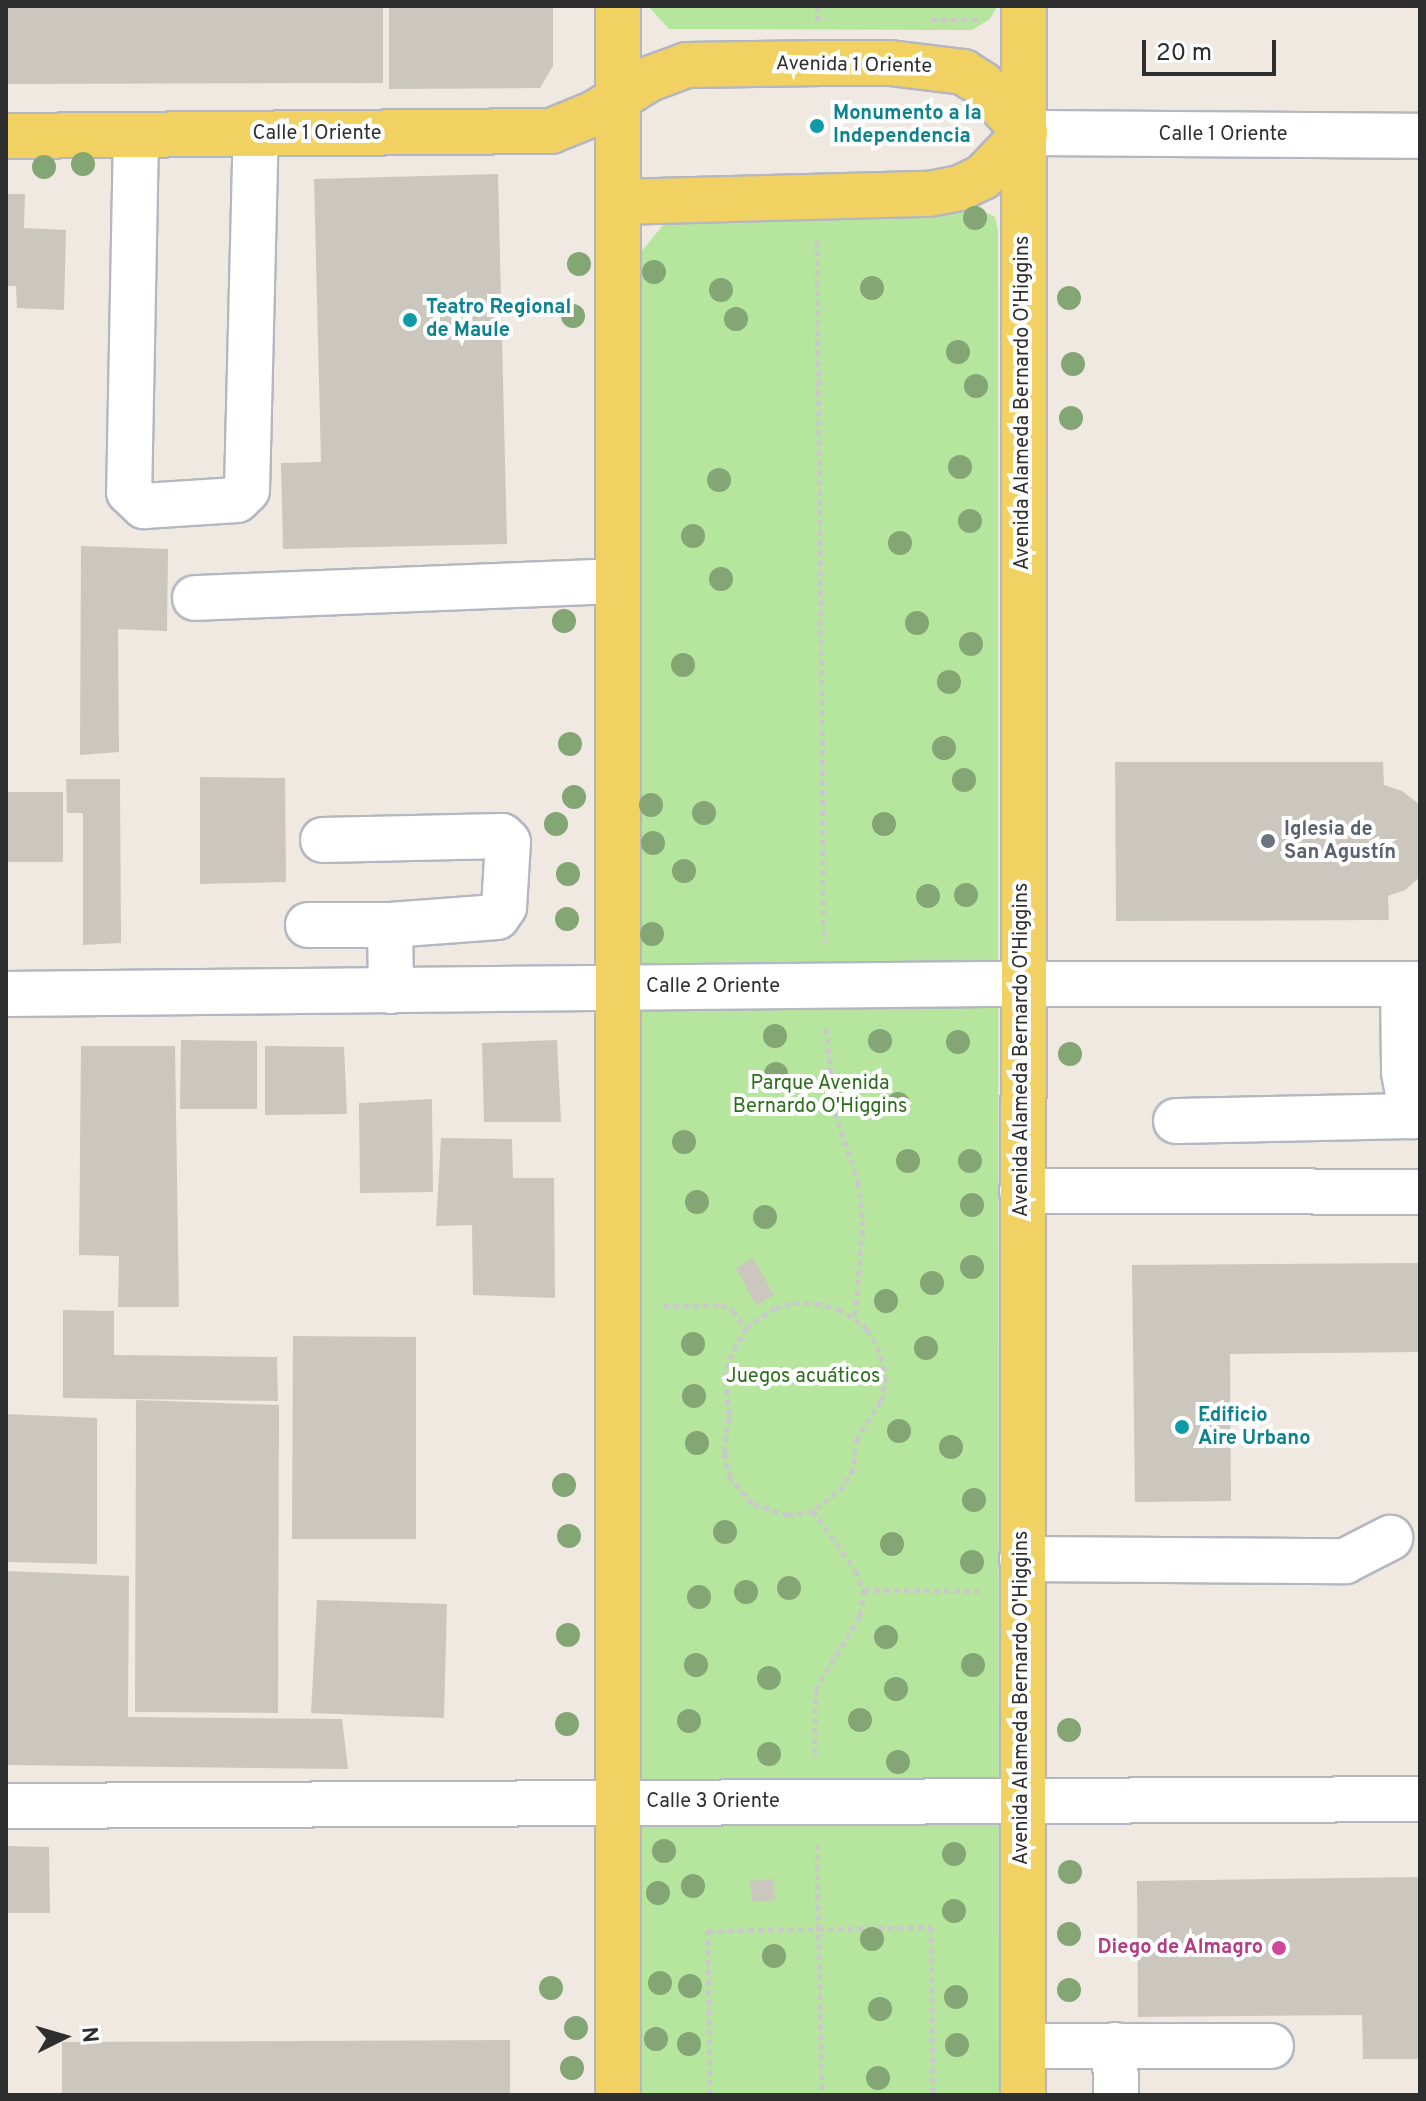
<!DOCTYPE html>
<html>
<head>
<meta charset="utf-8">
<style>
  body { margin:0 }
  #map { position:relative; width:1426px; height:2101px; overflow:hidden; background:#efe9e1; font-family:Overpass,sans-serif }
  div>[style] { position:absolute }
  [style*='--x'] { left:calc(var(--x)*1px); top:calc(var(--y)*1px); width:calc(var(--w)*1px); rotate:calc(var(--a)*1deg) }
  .green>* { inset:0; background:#b6e59e }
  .building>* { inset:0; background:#cbc7bf }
  .path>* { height:5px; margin-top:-2.5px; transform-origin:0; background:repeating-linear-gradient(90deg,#c9c9c9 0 6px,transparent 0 10px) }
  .roads { filter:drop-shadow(2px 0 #b4b7c1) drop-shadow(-2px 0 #b4b7c1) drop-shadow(0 2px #b4b7c1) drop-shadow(0 -2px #b4b7c1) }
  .minor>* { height:44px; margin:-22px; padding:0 22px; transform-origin:22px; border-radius:22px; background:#fff }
  .major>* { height:44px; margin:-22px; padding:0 22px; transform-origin:22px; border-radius:22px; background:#f2d163 }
  .trees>* { width:24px; height:24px; margin:-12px; border-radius:50%; background:#84a574 }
  .dots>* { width:22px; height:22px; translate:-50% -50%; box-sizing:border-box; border:4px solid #fff; border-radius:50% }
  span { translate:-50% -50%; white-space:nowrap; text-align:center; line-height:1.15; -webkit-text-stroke:8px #fff; paint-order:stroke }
  .street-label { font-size:20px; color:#2e2e2e }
  .culture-label { font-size:20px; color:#0d838f; font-weight:700 }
  .left { translate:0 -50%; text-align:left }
  .worship-label { font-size:20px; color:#5b616d; font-weight:700 }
  .park-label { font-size:20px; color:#2c6e1b }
  .hotel-label { font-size:20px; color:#b23c85; font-weight:700 }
  .right { translate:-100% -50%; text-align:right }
  .frame { position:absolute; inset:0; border:8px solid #2e2e2e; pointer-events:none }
  .north { position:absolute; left:24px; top:1997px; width:80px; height:80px; -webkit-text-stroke:6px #fff; paint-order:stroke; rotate:85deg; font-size:22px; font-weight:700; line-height:32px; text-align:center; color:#2e2e2e }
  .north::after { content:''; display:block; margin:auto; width:28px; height:36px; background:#2e2e2e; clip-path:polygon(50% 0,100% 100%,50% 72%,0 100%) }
  .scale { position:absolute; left:1142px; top:40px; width:134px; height:36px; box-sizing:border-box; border:4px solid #2e2e2e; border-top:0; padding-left:10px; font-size:24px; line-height:28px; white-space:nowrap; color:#2e2e2e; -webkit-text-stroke:6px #fff; paint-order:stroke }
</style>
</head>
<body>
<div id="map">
  <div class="green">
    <div style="clip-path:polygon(648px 6px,997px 6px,990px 19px,972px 30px,669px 29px)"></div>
    <div style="clip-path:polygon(983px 211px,995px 217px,998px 231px,999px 2095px,640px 2095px,639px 254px,665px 223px)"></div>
  </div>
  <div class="building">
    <div style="clip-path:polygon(6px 6px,383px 6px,383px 83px,6px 84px)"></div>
    <div style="clip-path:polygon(389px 6px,553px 6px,553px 66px,540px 88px,389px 89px)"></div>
    <div style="clip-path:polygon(498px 174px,507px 544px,283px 549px,281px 463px,321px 462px,314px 179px)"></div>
    <div style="clip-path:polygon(6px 194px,25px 194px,24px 228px,66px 230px,64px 310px,17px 308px,16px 286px,6px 286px)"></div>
    <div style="clip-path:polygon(81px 546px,168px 549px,167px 631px,118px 629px,119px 752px,80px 755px)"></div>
    <div style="clip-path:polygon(1115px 762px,1383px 762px,1384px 785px,1402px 791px,1420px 805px,1420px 877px,1405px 890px,1388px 896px,1389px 920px,1116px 921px)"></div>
    <div style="clip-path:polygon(200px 777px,285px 778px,286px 882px,200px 884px)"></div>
    <div style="clip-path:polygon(66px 779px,120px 779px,121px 943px,83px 945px,83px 813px,67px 813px)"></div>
    <div style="clip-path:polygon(6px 792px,63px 792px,63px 862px,6px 862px)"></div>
    <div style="clip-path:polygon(181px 1040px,257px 1041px,257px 1109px,180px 1109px)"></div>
    <div style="clip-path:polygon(557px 1040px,561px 1122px,484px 1122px,482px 1043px)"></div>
    <div style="clip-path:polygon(81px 1046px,175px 1046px,179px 1307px,118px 1307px,119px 1256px,79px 1255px)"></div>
    <div style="clip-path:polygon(265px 1046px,344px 1047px,347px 1114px,265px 1115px)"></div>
    <div style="clip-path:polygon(432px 1099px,433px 1192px,360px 1193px,359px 1103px)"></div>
    <div style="clip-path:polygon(441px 1138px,512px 1139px,513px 1178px,554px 1178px,555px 1298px,473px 1295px,472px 1225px,436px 1226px)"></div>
    <div style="clip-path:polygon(753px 1258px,774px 1295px,756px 1305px,736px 1268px)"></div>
    <div style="clip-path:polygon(1420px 1263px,1420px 1352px,1230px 1354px,1231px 1501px,1135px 1502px,1132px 1265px)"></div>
    <div style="clip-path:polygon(63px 1310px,114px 1311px,114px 1355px,277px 1357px,278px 1401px,63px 1398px)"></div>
    <div style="clip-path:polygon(293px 1336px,416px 1337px,416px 1539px,292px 1539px)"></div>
    <div style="clip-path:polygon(136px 1400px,279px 1405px,278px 1713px,135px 1712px)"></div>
    <div style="clip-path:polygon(6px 1414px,97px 1418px,97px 1564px,6px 1562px)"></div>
    <div style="clip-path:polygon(6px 1571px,129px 1576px,128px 1717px,342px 1719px,348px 1769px,6px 1765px)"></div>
    <div style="clip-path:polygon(317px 1600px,447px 1604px,444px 1718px,311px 1713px)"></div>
    <div style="clip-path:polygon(6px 1846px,49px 1847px,50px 1913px,6px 1913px)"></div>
    <div style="clip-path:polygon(1420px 1877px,1420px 2059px,1363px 2059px,1362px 2015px,1138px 2017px,1137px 1881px)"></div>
    <div style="clip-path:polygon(774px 1879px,775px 1900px,752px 1902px,750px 1881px)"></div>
    <div style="clip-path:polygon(510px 2040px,510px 2095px,62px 2095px,62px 2042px)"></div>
  </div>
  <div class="path">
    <div style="--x:818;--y:6;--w:15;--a:90"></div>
    <div style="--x:931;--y:20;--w:50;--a:-1.1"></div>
    <div style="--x:817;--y:240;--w:702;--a:89.43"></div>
    <div style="--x:826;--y:1028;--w:84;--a:83.9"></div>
    <div style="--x:835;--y:1112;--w:74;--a:71.8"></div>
    <div style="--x:858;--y:1182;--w:38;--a:83"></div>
    <div style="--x:863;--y:1220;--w:99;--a:94.6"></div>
    <div style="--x:793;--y:1303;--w:23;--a:0"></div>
    <div style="--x:816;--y:1303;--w:23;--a:15"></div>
    <div style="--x:838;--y:1309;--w:20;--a:30"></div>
    <div style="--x:855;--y:1319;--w:16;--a:40"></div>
    <div style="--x:867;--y:1329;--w:20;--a:60"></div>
    <div style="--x:877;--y:1346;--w:31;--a:73"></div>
    <div style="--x:886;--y:1376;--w:25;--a:101"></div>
    <div style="--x:881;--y:1401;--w:44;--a:123"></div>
    <div style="--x:857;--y:1438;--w:31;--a:97"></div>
    <div style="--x:853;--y:1469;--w:19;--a:118"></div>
    <div style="--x:844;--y:1486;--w:40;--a:141"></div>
    <div style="--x:813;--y:1511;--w:25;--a:171"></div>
    <div style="--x:788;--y:1515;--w:38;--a:-162"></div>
    <div style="--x:752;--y:1503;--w:33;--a:-131"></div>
    <div style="--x:730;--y:1478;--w:27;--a:-103"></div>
    <div style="--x:724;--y:1452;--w:37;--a:-82"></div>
    <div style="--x:729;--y:1415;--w:37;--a:-95"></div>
    <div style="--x:726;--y:1378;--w:19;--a:-81"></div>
    <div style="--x:729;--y:1359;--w:35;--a:-61"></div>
    <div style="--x:746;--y:1328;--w:35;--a:-35"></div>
    <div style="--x:775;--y:1308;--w:19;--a:-16"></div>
    <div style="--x:663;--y:1306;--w:58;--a:-1"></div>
    <div style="--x:721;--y:1305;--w:13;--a:23"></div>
    <div style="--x:733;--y:1310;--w:22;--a:54"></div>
    <div style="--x:813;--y:1511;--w:72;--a:54.6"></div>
    <div style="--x:855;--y:1570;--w:22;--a:66"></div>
    <div style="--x:864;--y:1590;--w:26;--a:99"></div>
    <div style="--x:860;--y:1616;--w:84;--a:121.4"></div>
    <div style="--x:816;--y:1688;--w:70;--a:90.8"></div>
    <div style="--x:864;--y:1590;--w:116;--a:0.5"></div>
    <div style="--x:817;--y:1844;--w:251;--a:88.9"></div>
    <div style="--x:710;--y:2095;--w:164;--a:-90.7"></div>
    <div style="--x:708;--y:1931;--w:223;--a:-1"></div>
    <div style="--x:931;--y:1927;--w:168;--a:89.3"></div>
  </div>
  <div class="roads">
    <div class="minor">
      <div style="--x:1025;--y:133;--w:395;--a:0.4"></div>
      <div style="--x:136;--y:135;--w:357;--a:91.1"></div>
      <div style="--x:129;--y:492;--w:21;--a:43"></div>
      <div style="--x:144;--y:506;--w:93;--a:-3.7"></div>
      <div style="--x:237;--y:500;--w:14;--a:-45"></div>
      <div style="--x:247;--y:490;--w:356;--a:-88.6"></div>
      <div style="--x:195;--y:598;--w:423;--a:-2.3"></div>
      <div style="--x:323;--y:840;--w:179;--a:-1.3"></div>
      <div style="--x:502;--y:836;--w:8;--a:45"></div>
      <div style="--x:508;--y:842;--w:65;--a:93.5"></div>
      <div style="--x:504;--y:907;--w:12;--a:125"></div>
      <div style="--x:497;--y:917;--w:107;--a:175.7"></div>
      <div style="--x:390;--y:925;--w:66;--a:89.1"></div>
      <div style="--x:308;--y:925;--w:82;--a:0"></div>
      <div style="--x:1403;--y:984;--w:88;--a:89.3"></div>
      <div style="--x:1404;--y:1072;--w:45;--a:79.7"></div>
      <div style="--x:1412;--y:1116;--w:8;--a:0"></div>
      <div style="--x:6;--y:994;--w:982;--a:-0.58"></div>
      <div style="--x:988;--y:984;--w:432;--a:0"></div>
      <div style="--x:1176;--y:1121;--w:236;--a:-1.2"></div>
      <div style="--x:1022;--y:1191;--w:398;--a:0.1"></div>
      <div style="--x:1022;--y:1559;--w:323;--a:0.4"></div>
      <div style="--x:1345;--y:1561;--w:51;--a:-27.1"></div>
      <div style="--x:6;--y:1806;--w:1414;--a:-0.28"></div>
      <div style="--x:1115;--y:2045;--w:50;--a:88.9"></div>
      <div style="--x:1024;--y:2046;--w:247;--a:0"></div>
    </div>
    <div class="major">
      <div style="--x:6;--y:136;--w:545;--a:-0.53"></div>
      <div style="--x:551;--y:131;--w:48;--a:-22.2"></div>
      <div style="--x:595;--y:113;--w:64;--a:-32.2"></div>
      <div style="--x:649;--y:79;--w:40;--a:-20.2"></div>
      <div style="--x:687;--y:65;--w:135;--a:-0.8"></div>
      <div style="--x:822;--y:63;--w:68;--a:0"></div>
      <div style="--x:890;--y:63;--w:74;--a:7"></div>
      <div style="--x:963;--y:72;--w:22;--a:32"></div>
      <div style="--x:982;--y:84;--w:65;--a:48.7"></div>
      <div style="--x:618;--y:202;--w:311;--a:-1.5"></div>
      <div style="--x:929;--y:194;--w:32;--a:-11"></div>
      <div style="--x:960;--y:188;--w:25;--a:-26"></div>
      <div style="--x:983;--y:177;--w:61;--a:-46.3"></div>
      <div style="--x:618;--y:2095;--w:2089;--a:-90"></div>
      <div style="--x:1023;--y:2095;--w:2089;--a:-89.97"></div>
    </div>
  </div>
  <div class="trees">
    <div style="left:83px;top:164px"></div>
    <div style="left:44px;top:167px"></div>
    <div style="left:975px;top:218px"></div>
    <div style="left:579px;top:264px"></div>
    <div style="left:654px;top:272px"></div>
    <div style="left:872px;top:288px"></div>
    <div style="left:721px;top:290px"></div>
    <div style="left:1069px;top:298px"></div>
    <div style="left:573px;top:316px"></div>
    <div style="left:736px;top:319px"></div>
    <div style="left:958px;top:352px"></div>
    <div style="left:1073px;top:364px"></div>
    <div style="left:976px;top:386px"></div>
    <div style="left:1071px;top:418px"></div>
    <div style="left:960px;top:467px"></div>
    <div style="left:719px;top:480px"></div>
    <div style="left:970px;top:521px"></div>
    <div style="left:693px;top:536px"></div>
    <div style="left:900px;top:543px"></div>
    <div style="left:721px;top:579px"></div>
    <div style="left:564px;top:621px"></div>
    <div style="left:917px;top:623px"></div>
    <div style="left:971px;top:644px"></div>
    <div style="left:683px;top:665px"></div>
    <div style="left:949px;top:682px"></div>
    <div style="left:570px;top:744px"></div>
    <div style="left:944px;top:748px"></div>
    <div style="left:964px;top:780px"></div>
    <div style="left:574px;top:797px"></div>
    <div style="left:651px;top:805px"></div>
    <div style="left:704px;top:813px"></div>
    <div style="left:556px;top:824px"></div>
    <div style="left:884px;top:824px"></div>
    <div style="left:653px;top:843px"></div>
    <div style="left:684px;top:871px"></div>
    <div style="left:568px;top:874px"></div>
    <div style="left:966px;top:895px"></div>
    <div style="left:928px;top:896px"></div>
    <div style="left:567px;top:919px"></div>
    <div style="left:652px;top:934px"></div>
    <div style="left:775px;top:1036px"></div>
    <div style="left:880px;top:1041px"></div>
    <div style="left:958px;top:1042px"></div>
    <div style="left:1070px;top:1054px"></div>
    <div style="left:776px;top:1074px"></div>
    <div style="left:898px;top:1104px"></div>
    <div style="left:684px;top:1142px"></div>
    <div style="left:908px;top:1161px"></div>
    <div style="left:970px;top:1161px"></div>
    <div style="left:697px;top:1202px"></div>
    <div style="left:972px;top:1205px"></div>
    <div style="left:765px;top:1217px"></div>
    <div style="left:972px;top:1267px"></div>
    <div style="left:932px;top:1283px"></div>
    <div style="left:886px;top:1301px"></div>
    <div style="left:693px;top:1344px"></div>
    <div style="left:926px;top:1348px"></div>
    <div style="left:694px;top:1396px"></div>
    <div style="left:899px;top:1431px"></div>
    <div style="left:697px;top:1443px"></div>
    <div style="left:951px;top:1447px"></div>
    <div style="left:564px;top:1485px"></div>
    <div style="left:974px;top:1500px"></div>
    <div style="left:725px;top:1532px"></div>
    <div style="left:569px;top:1536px"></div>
    <div style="left:892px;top:1544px"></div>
    <div style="left:972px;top:1562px"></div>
    <div style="left:789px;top:1588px"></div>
    <div style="left:746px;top:1592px"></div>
    <div style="left:699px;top:1597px"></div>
    <div style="left:568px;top:1635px"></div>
    <div style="left:886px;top:1637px"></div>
    <div style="left:696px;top:1665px"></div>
    <div style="left:973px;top:1665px"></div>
    <div style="left:769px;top:1678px"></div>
    <div style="left:896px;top:1689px"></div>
    <div style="left:860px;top:1720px"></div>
    <div style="left:689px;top:1721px"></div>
    <div style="left:567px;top:1724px"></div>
    <div style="left:1069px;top:1730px"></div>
    <div style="left:769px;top:1754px"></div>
    <div style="left:898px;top:1762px"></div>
    <div style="left:664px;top:1851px"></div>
    <div style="left:954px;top:1854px"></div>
    <div style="left:1070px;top:1872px"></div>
    <div style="left:693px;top:1886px"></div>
    <div style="left:658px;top:1893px"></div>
    <div style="left:954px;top:1911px"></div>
    <div style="left:1069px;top:1934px"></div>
    <div style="left:872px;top:1939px"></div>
    <div style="left:774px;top:1956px"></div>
    <div style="left:660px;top:1983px"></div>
    <div style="left:690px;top:1986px"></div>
    <div style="left:551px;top:1988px"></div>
    <div style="left:1069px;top:1990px"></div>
    <div style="left:956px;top:1997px"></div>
    <div style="left:880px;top:2009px"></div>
    <div style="left:576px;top:2028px"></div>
    <div style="left:656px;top:2039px"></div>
    <div style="left:689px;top:2044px"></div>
    <div style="left:957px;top:2045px"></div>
    <div style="left:572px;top:2068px"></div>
    <div style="left:878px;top:2078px"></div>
  </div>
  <div class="dots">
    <div style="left:817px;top:126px;background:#0f9aa8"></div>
    <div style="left:410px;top:320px;background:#0f9aa8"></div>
    <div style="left:1268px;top:841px;background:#6b7280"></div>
    <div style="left:1182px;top:1427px;background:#0f9aa8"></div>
    <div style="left:1279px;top:1948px;background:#d1479c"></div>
  </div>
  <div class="street-label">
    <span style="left:854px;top:66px;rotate:1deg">Avenida 1 Oriente</span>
    <span style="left:317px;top:134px">Calle 1 Oriente</span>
    <span style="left:1223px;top:135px">Calle 1 Oriente</span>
    <span style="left:1023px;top:403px;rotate:-90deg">Avenida Alameda Bernardo O'Higgins</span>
    <span style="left:713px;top:987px">Calle 2 Oriente</span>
    <span style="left:1022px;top:1050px;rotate:-90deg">Avenida Alameda Bernardo O'Higgins</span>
    <span style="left:1022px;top:1698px;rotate:-90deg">Avenida Alameda Bernardo O'Higgins</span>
    <span style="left:713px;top:1802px">Calle 3 Oriente</span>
  </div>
  <div class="culture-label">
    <span class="left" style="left:833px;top:126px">Monumento a la<br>Independencia</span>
    <span class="left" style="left:426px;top:320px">Teatro Regional<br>de Maule</span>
    <span class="left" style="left:1198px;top:1428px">Edificio<br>Aire Urbano</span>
  </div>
  <div class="worship-label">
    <span class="left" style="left:1284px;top:842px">Iglesia de<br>San Agustín</span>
  </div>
  <div class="park-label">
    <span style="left:820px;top:1096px">Parque Avenida<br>Bernardo O'Higgins</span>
    <span style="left:803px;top:1377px">Juegos acuáticos</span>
  </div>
  <div class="hotel-label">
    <span class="right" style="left:1263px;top:1948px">Diego de Almagro</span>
  </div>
  <div class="frame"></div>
  <div class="north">N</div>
  <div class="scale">20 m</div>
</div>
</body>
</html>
